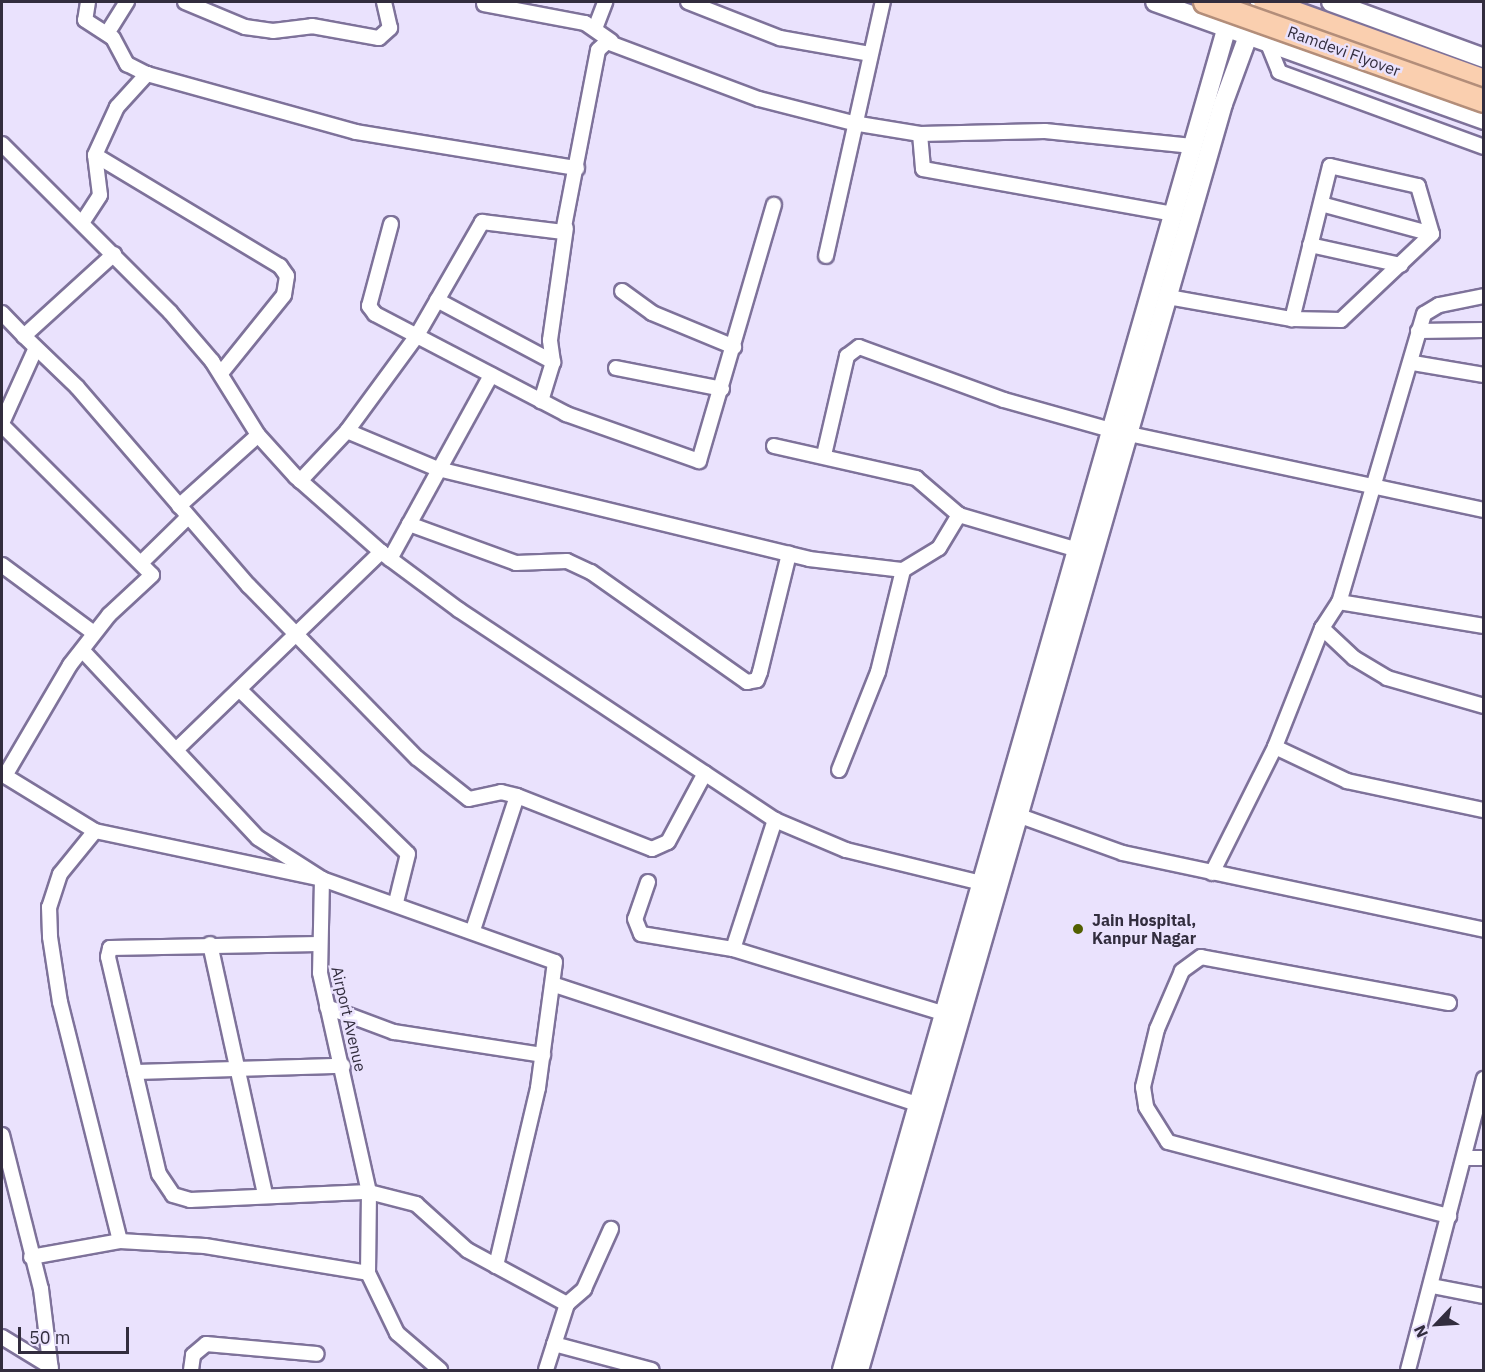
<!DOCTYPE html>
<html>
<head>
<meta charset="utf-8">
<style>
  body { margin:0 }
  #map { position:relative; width:1485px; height:1372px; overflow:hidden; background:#eae2fd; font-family:"IBM Plex Sans",sans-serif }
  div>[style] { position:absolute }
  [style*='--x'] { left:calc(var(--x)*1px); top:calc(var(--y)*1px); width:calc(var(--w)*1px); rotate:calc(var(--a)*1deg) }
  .roads { filter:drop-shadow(2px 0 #7e729a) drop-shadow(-2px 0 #7e729a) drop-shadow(0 2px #7e729a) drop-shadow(0 -2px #7e729a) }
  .minor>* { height:14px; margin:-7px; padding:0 7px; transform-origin:7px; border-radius:7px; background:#fff }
  .secondary>* { height:18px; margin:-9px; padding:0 9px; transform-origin:9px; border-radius:9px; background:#fff }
  .trunk>* { height:22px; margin:-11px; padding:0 11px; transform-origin:11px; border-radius:11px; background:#facfaf }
  .bridges { filter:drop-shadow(2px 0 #b38e7a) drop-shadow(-2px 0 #b38e7a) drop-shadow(0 2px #b38e7a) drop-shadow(0 -2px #b38e7a) }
  .trunk-bridge>* { height:22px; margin:-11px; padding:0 11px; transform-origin:11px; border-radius:11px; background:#facfaf }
  .dots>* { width:16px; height:16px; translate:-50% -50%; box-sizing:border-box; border:3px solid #eae2fd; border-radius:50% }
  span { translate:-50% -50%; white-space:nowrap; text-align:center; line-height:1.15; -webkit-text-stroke:5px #eae2fd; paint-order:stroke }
  .street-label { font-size:16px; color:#322d3e }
  .poi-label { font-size:16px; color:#322d3e; font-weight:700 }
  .left { translate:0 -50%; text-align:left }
  .frame { position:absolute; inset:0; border:3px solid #322d3e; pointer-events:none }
  .north { position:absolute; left:1407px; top:1294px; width:60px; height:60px; -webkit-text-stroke:4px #eae2fd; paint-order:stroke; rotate:245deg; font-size:16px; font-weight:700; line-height:24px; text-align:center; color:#322d3e }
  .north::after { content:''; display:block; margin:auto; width:21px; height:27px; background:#322d3e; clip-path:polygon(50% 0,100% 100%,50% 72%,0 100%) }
  .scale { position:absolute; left:18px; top:1327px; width:111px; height:27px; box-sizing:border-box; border:3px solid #322d3e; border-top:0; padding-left:8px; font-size:18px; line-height:21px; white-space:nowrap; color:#322d3e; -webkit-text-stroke:4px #eae2fd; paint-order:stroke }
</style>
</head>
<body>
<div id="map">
  <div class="roads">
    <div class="minor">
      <div style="--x:88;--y:2;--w:18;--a:99"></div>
      <div style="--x:85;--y:20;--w:33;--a:33"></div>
      <div style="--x:113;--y:38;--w:30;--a:62"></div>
      <div style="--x:127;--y:64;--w:22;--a:27"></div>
      <div style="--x:185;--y:2;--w:65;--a:22.6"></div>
      <div style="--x:245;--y:27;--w:28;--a:8"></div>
      <div style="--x:273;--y:31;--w:39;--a:-7"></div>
      <div style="--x:312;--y:26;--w:68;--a:10.2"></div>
      <div style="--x:379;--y:38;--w:15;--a:-42"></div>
      <div style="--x:390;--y:28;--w:27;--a:-103"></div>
      <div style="--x:688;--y:2;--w:99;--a:21.4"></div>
      <div style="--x:780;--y:38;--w:91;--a:10.1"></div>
      <div style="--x:484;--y:4;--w:103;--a:10.7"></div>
      <div style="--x:585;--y:23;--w:32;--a:35"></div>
      <div style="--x:596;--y:26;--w:26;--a:-69"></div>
      <div style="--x:108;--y:32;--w:36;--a:-58"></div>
      <div style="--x:1266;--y:39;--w:35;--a:68"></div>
      <div style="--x:1279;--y:72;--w:218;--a:20.1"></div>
      <div style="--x:920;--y:134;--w:35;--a:85"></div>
      <div style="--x:923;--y:169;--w:254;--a:10.2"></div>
      <div style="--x:2;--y:144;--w:238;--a:45"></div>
      <div style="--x:170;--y:312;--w:65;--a:49.4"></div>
      <div style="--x:212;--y:361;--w:87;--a:58.1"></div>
      <div style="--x:258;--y:435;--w:57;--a:47.9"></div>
      <div style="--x:296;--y:477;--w:113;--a:41.4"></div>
      <div style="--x:381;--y:552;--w:97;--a:36.6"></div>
      <div style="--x:459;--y:610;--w:379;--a:33.6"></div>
      <div style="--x:775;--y:820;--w:77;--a:22.9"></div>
      <div style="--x:846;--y:850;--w:148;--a:13.7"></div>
      <div style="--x:95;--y:155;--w:216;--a:31"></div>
      <div style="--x:280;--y:266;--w:12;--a:55"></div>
      <div style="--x:287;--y:276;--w:19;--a:99"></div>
      <div style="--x:284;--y:295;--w:100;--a:128.9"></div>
      <div style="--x:1321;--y:204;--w:115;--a:15.1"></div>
      <div style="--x:82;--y:223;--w:33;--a:-57"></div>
      <div style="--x:100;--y:195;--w:40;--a:-97.1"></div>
      <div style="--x:95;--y:155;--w:53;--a:-65.4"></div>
      <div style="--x:117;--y:107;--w:45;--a:-47.7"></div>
      <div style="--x:147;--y:74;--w:217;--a:15.5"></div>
      <div style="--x:356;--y:132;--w:224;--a:9.3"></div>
      <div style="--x:391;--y:224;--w:85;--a:105"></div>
      <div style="--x:369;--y:306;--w:10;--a:53"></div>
      <div style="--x:375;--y:314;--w:216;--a:27.6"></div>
      <div style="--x:566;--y:414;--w:141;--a:19.5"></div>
      <div style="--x:699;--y:461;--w:267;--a:-73.7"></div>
      <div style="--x:1310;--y:245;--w:93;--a:12.4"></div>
      <div style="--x:114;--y:254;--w:122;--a:137.7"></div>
      <div style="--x:24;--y:336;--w:74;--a:43.9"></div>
      <div style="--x:77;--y:387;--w:263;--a:49.2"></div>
      <div style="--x:249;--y:586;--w:240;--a:45.7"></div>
      <div style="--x:417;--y:758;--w:66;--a:38.3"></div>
      <div style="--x:469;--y:799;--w:33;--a:-12"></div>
      <div style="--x:501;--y:792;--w:16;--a:14"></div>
      <div style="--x:517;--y:796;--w:145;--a:21.4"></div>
      <div style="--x:652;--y:849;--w:17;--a:-24"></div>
      <div style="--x:668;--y:842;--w:78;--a:-61.8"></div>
      <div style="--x:826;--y:256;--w:260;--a:-77.4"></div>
      <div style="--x:622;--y:291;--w:37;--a:36"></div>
      <div style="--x:652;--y:313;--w:89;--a:22.5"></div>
      <div style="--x:1484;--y:296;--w:46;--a:168.7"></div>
      <div style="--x:1439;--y:305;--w:17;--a:149"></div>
      <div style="--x:1424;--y:314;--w:300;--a:106.4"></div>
      <div style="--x:1339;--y:602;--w:31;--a:123"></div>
      <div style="--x:1322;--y:628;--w:128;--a:111.6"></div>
      <div style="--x:1275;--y:747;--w:80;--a:25.3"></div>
      <div style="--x:1347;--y:781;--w:140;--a:12"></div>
      <div style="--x:1168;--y:297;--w:126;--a:10.1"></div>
      <div style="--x:1292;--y:319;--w:49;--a:1.2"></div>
      <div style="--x:1341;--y:320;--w:125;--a:-43.4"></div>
      <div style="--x:1432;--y:234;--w:50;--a:-106.3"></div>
      <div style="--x:1418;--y:186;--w:90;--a:-167.2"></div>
      <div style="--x:1330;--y:166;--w:158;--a:103.9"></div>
      <div style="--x:437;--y:300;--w:132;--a:28.1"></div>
      <div style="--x:553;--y:362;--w:41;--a:107.1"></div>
      <div style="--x:2;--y:313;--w:32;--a:46"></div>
      <div style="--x:1418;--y:331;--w:66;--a:-0.9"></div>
      <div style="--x:553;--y:362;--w:22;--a:-98"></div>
      <div style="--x:550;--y:340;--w:113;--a:-81.9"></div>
      <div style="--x:1413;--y:363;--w:72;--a:9.6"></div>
      <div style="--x:616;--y:368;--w:108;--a:11.2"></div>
      <div style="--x:2;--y:423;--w:80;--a:-65.7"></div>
      <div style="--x:2;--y:425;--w:212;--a:45"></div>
      <div style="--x:152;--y:575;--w:59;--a:137.1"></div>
      <div style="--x:109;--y:615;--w:63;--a:128"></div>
      <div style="--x:70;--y:665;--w:129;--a:120.4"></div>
      <div style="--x:347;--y:431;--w:99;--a:22.7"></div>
      <div style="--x:438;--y:469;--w:382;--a:13.6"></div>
      <div style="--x:809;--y:559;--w:95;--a:6.7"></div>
      <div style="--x:903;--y:570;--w:42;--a:-31.4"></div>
      <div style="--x:939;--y:548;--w:39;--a:-59"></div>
      <div style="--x:774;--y:446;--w:146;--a:12.7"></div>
      <div style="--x:916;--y:478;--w:57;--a:40.7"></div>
      <div style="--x:959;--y:515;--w:124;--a:16.4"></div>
      <div style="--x:824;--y:455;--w:102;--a:-76.9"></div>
      <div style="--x:847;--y:356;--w:15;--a:-37"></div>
      <div style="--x:859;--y:347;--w:154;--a:20.1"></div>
      <div style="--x:1004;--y:400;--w:111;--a:15.7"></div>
      <div style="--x:1111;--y:430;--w:381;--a:12.1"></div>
      <div style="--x:300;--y:481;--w:69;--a:-46.8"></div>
      <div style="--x:347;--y:431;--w:117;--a:-53.7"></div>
      <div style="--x:416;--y:337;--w:133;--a:-60.1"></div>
      <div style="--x:482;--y:222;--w:82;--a:7"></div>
      <div style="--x:563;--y:232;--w:185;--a:-79.1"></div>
      <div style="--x:598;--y:50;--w:12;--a:-42"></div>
      <div style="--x:607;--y:42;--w:162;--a:20.6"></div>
      <div style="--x:759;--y:99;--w:97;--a:14.3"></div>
      <div style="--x:853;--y:123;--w:68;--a:9.3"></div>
      <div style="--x:920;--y:134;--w:125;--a:-1.4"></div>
      <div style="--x:1045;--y:131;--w:148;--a:5.8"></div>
      <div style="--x:179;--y:506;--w:106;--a:-41.9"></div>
      <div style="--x:409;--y:524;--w:114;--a:20"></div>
      <div style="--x:516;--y:563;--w:51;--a:-2.2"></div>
      <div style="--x:567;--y:561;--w:26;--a:25"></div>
      <div style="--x:591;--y:572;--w:191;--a:35.2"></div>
      <div style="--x:747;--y:682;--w:10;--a:-11"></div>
      <div style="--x:757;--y:680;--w:9;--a:-69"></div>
      <div style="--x:760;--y:672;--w:122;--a:-76.2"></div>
      <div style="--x:390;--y:559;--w:210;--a:-61.2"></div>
      <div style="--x:142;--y:562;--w:64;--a:-44.4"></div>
      <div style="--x:2;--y:565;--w:114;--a:36.5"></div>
      <div style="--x:1339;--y:602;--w:147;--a:9.4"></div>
      <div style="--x:1322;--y:628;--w:44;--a:43.2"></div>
      <div style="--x:1354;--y:658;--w:39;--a:31"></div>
      <div style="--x:1387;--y:678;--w:101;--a:16.1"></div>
      <div style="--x:83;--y:651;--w:256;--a:46.9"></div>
      <div style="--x:258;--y:838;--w:76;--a:32.6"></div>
      <div style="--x:322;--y:879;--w:247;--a:19.6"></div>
      <div style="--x:555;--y:962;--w:127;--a:97.7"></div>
      <div style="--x:538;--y:1088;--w:183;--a:103.3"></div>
      <div style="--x:241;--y:691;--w:233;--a:44.3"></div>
      <div style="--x:408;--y:854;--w:49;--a:104"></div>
      <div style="--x:177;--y:749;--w:284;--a:-44"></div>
      <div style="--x:839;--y:770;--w:105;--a:-68.3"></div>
      <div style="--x:878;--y:672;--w:105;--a:-76.2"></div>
      <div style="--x:2;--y:774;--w:109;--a:31.5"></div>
      <div style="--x:95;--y:831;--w:232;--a:11.9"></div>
      <div style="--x:322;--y:879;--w:94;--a:91.2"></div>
      <div style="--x:320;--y:973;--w:224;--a:77.4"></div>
      <div style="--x:369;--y:1192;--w:81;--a:90.7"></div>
      <div style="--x:368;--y:1273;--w:67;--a:64.2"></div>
      <div style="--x:397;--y:1333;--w:57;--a:40.7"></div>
      <div style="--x:1009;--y:812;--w:121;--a:19.8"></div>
      <div style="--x:1123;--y:853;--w:369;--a:12"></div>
      <div style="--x:95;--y:831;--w:55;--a:129.1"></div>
      <div style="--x:60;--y:874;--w:35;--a:108"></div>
      <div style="--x:49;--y:907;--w:30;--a:88"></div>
      <div style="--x:50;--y:937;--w:66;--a:81.3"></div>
      <div style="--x:60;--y:1002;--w:246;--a:75.9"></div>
      <div style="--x:1212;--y:873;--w:141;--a:-63.4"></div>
      <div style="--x:648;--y:882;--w:39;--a:109"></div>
      <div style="--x:635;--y:919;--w:16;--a:68"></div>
      <div style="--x:641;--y:934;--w:93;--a:9.3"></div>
      <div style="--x:733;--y:949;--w:222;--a:17"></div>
      <div style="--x:473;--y:930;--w:141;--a:-71.8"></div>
      <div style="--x:210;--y:944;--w:257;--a:77.6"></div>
      <div style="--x:319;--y:944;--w:209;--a:178.9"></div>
      <div style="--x:110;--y:948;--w:9;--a:103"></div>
      <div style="--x:108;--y:957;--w:223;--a:76.8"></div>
      <div style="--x:159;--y:1174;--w:25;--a:56"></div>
      <div style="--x:173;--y:1195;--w:18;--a:16"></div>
      <div style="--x:190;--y:1200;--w:179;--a:-2.6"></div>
      <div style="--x:369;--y:1192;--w:49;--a:14.3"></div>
      <div style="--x:416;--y:1204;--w:69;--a:42"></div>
      <div style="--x:467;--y:1250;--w:114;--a:28.4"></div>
      <div style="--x:567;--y:1304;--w:69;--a:107.7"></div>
      <div style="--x:733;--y:949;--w:136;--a:-72"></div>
      <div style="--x:555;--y:985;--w:383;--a:18.2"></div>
      <div style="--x:1449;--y:1003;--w:252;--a:-169.5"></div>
      <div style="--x:1201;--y:957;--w:24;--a:144"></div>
      <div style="--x:1182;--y:971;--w:63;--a:113.3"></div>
      <div style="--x:1157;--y:1029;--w:60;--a:103.6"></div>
      <div style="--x:1143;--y:1087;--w:20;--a:81"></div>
      <div style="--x:1146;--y:1107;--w:41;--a:57.8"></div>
      <div style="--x:1168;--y:1142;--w:291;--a:14.8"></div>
      <div style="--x:327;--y:1007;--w:72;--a:20.5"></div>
      <div style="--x:394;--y:1032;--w:151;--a:8.8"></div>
      <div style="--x:135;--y:1072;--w:208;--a:-1.7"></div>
      <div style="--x:2;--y:1135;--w:159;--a:75.8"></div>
      <div style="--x:41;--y:1289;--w:82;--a:83"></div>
      <div style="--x:1464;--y:1158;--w:20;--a:0"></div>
      <div style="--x:31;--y:1257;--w:90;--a:-10.2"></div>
      <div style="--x:120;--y:1241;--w:85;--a:3.4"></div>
      <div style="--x:205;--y:1246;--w:165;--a:9.4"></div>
      <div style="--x:1432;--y:1286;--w:53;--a:10.9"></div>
      <div style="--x:567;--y:1304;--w:23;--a:-41"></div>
      <div style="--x:584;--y:1289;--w:66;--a:-65.8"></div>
      <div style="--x:2;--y:1337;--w:57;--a:31.5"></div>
      <div style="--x:554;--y:1344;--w:101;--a:14.9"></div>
      <div style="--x:191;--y:1370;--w:15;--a:-82"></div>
      <div style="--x:193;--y:1355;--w:17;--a:-40"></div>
      <div style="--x:206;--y:1344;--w:111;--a:5.1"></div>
      <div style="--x:1408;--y:1370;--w:301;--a:-75.4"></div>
    </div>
    <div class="secondary">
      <div style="--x:1155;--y:2;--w:350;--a:19.7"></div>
      <div style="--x:1331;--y:2;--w:163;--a:20.1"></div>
      <div style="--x:842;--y:1370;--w:1423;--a:-74.01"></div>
      <div style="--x:859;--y:1370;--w:1317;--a:-73.96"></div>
      <div style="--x:1223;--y:104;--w:101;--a:-69.8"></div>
    </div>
    <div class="trunk">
      <div style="--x:1265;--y:2;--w:233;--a:19.8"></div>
    </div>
  </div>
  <div class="bridges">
    <div class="trunk-bridge">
      <div style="--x:1205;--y:2;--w:296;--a:19.5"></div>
    </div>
  </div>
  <div class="dots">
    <div style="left:1078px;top:929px;background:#525f00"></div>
  </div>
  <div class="street-label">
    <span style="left:1344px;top:51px;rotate:20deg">Ramdevi Flyover</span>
    <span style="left:349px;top:1019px;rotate:77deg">Airport Avenue</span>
  </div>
  <div class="poi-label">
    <span class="left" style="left:1092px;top:929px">Jain Hospital,<br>Kanpur Nagar</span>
  </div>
  <div class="frame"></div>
  <div class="north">N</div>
  <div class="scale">50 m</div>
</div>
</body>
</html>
